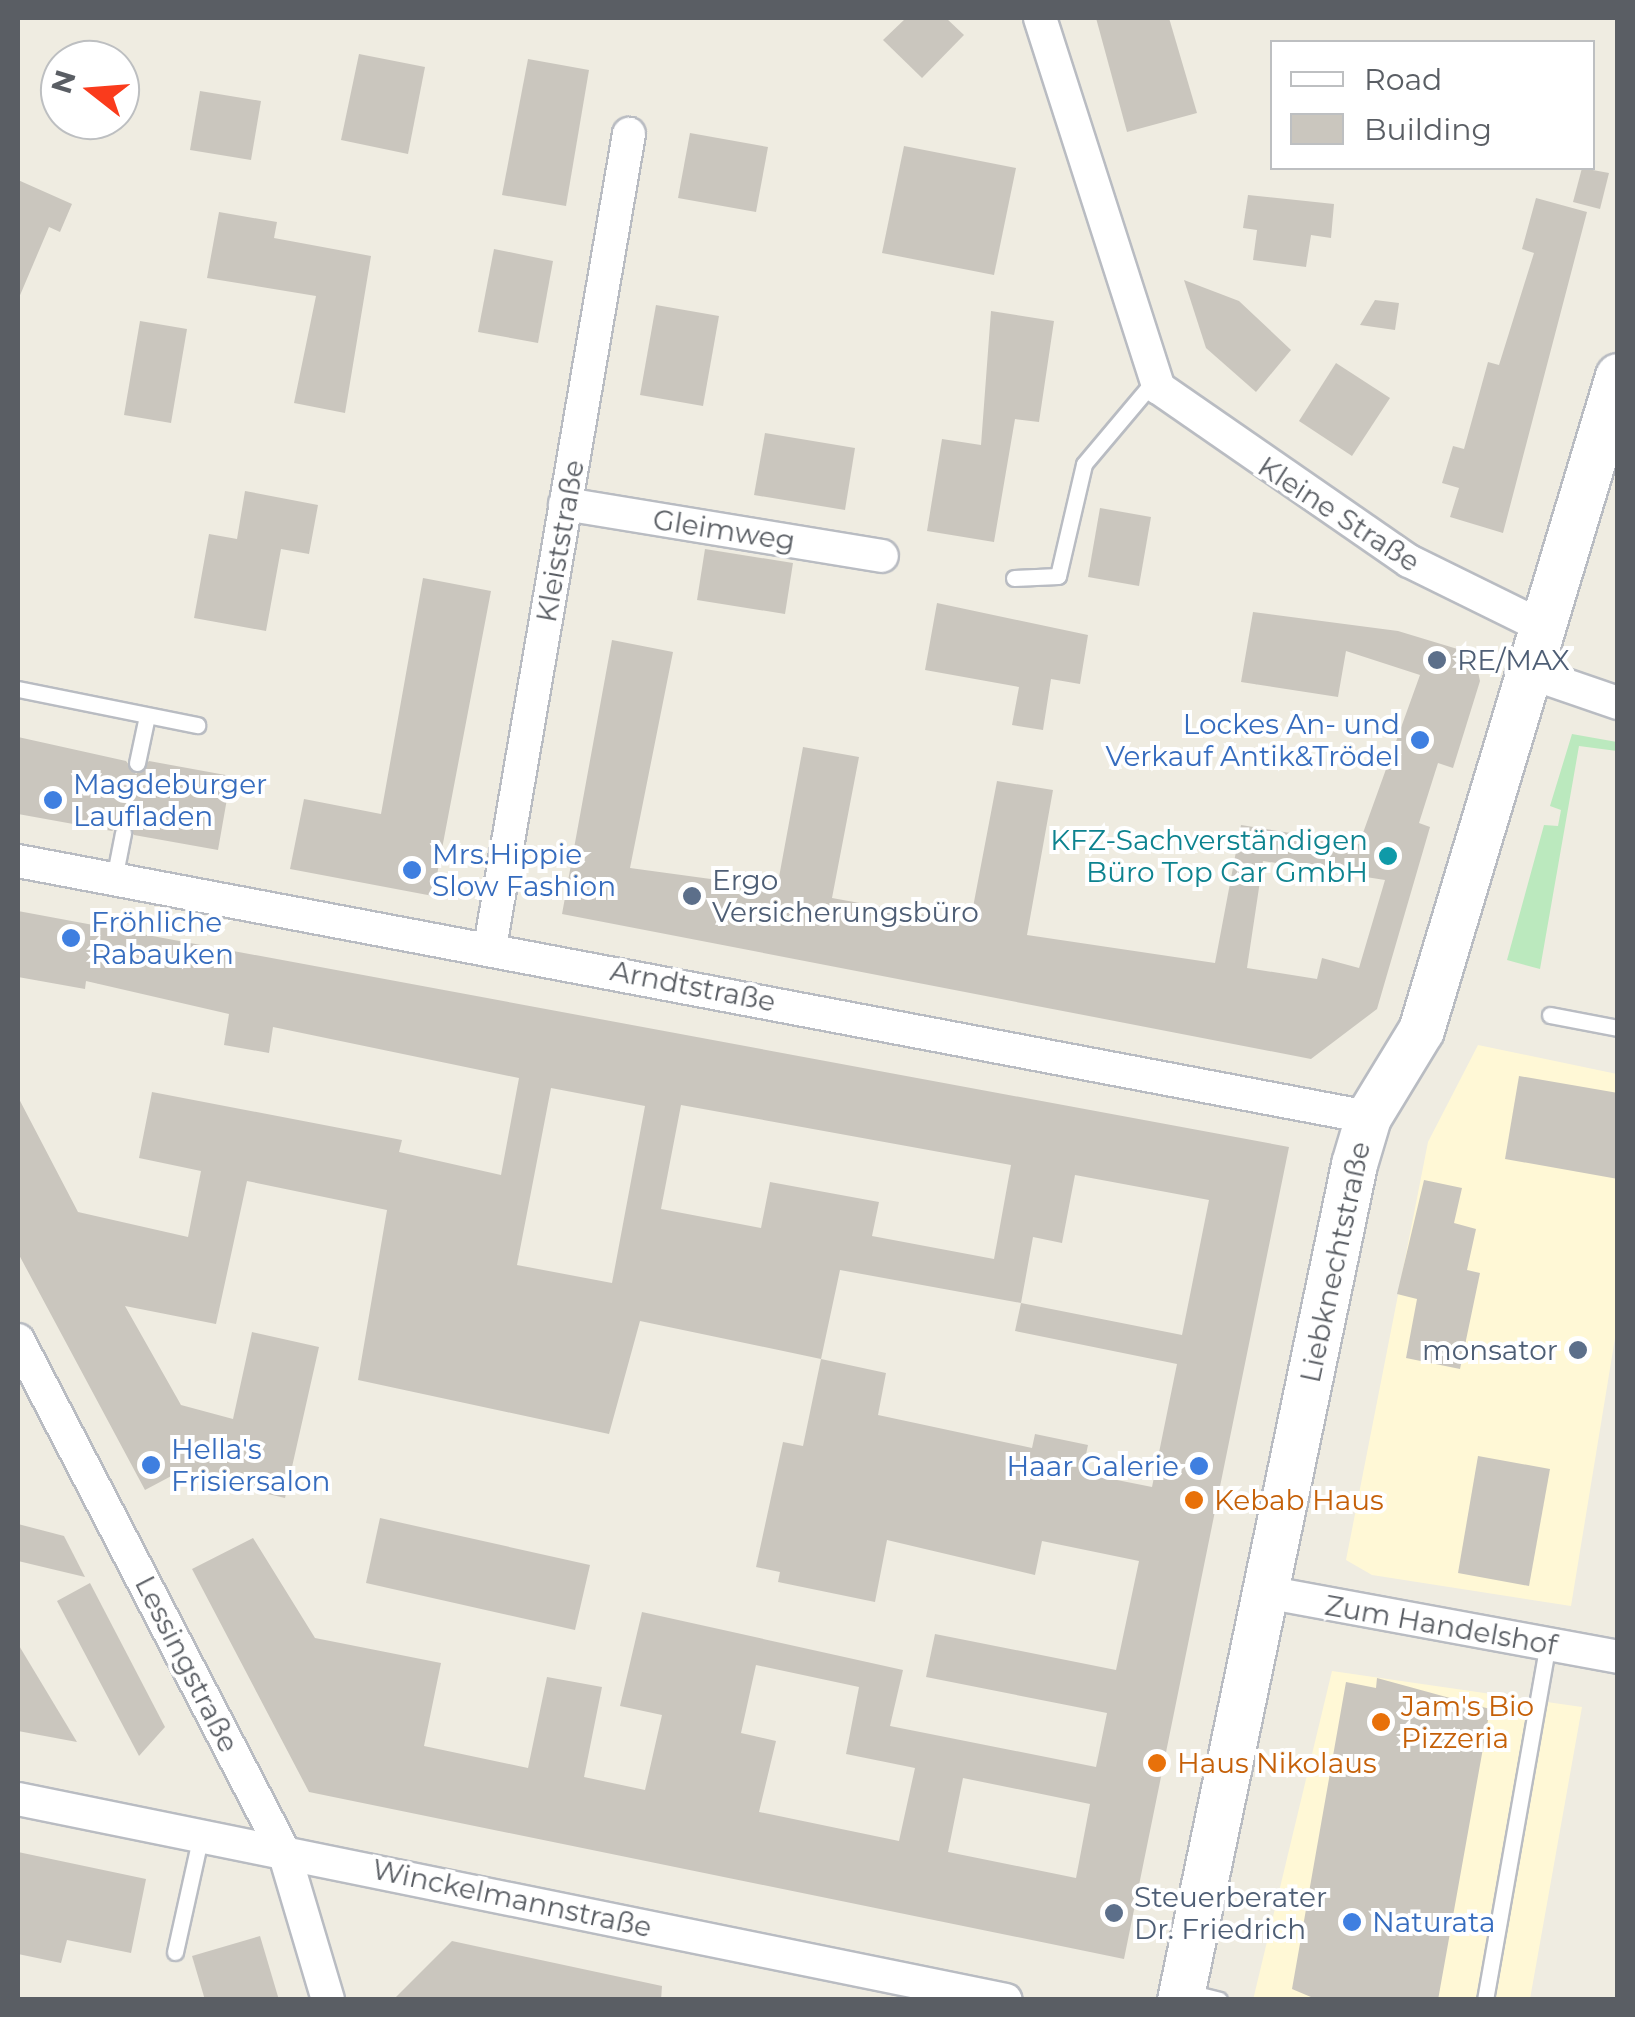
<!DOCTYPE html>
<html>
<head>
<meta charset="utf-8">
<style>
  body { margin:0 }
  #map { position:relative; width:1635px; height:2017px; overflow:hidden; background:#efece1; font-family:Montserrat,sans-serif }
  div>[style] { position:absolute }
  [style*='--x'] { left:calc(var(--x)*1px); top:calc(var(--y)*1px); width:calc(var(--w)*1px); rotate:calc(var(--a)*1deg) }
  .commercial>* { inset:0; background:#fff8d6 }
  .green>* { inset:0; background:#bbe9be }
  .building>* { inset:0; background:#cac6be }
  .roads { filter:drop-shadow(2px 0 #b9bcc2) drop-shadow(-2px 0 #b9bcc2) drop-shadow(0 2px #b9bcc2) drop-shadow(0 -2px #b9bcc2) }
  .lane>* { height:15px; margin:-7.5px; padding:0 7.5px; transform-origin:7.5px; border-radius:7.5px; background:#fff }
  .street>* { height:32px; margin:-16px; padding:0 16px; transform-origin:16px; border-radius:16px; background:#fff }
  .secondary>* { height:45px; margin:-22.5px; padding:0 22.5px; transform-origin:22.5px; border-radius:22.5px; background:#fff }
  .dots>* { width:28px; height:28px; translate:-50% -50%; box-sizing:border-box; border:5px solid #fff; border-radius:50% }
  span { translate:-50% -50%; white-space:nowrap; text-align:center; line-height:1.15; -webkit-text-stroke:8px #fff; paint-order:stroke }
  .street-label { font-size:28px; color:#5a5e64 }
  .service-label { font-size:28px; color:#4e5e75 }
  .left { translate:0 -50%; text-align:left }
  .right { translate:-100% -50%; text-align:right }
  .shop-label { font-size:28px; color:#366cbe }
  .culture-label { font-size:28px; color:#0d838f }
  .food-label { font-size:28px; color:#c56008 }
  .frame { position:absolute; inset:0; border:20px solid #5a5e64; pointer-events:none }
  .legend { position:absolute; left:1270px; top:40px; width:325px; height:130px; box-sizing:border-box; background:#fff; border:2px solid #bdbfc1; margin:0; padding:12px 18px; list-style:none; font-size:30px; color:#5a5e64 }
  .legend li { display:flex; align-items:center; gap:20px; height:50px }
  .legend b { width:50px; border:2px solid #bdbfc1 }
  .north { position:absolute; left:40px; top:40px; width:100px; height:100px; box-sizing:border-box; background:#fff; border:2px solid #bdbfc1; border-radius:50%; rotate:287deg; font-size:28px; font-weight:700; line-height:40px; text-align:center; color:#5a5e64 }
  .north::after { content:''; display:block; margin:auto; width:35px; height:45px; background:#fa3b1c; clip-path:polygon(50% 0,100% 100%,50% 72%,0 100%) }
</style>
</head>
<body>
<div id="map">
  <div class="commercial">
    <div style="clip-path:polygon(1478px 1045px,1617px 1074px,1617px 1326px,1571px 1606px,1372px 1575px,1346px 1560px,1428px 1142px)"></div>
    <div style="clip-path:polygon(1332px 1671px,1582px 1707px,1530px 1999px,1253px 2000px)"></div>
  </div>
  <div class="green">
    <div style="clip-path:polygon(1572px 734px,1617px 742px,1617px 751px,1579px 746px,1540px 969px,1507px 960px,1544px 825px,1558px 826px,1561px 810px,1550px 806px)"></div>
  </div>
  <div class="building">
    <div style="clip-path:polygon(906px 18px,946px 18px,964px 35px,922px 78px,883px 40px)"></div>
    <div style="clip-path:polygon(1096px 18px,1169px 18px,1197px 113px,1127px 132px)"></div>
    <div style="clip-path:polygon(359px 54px,425px 67px,408px 154px,341px 140px)"></div>
    <div style="clip-path:polygon(528px 59px,589px 70px,566px 206px,502px 195px)"></div>
    <div style="clip-path:polygon(200px 91px,261px 101px,251px 160px,190px 150px)"></div>
    <div style="clip-path:polygon(690px 133px,768px 147px,756px 212px,678px 198px)"></div>
    <div style="clip-path:polygon(904px 146px,1016px 168px,994px 275px,882px 253px)"></div>
    <div style="clip-path:polygon(1582px 168px,1609px 173px,1600px 209px,1573px 202px)"></div>
    <div style="clip-path:polygon(18px 180px,72px 204px,60px 232px,49px 227px,18px 300px)"></div>
    <div style="clip-path:polygon(1248px 195px,1334px 204px,1331px 238px,1311px 235px,1306px 267px,1253px 260px,1257px 230px,1243px 228px)"></div>
    <div style="clip-path:polygon(1536px 198px,1587px 212px,1503px 533px,1450px 517px,1459px 488px,1442px 483px,1453px 446px,1464px 449px,1488px 362px,1499px 365px,1534px 253px,1522px 249px)"></div>
    <div style="clip-path:polygon(219px 212px,277px 222px,274px 238px,371px 256px,345px 413px,294px 403px,316px 296px,207px 278px)"></div>
    <div style="clip-path:polygon(494px 249px,553px 261px,538px 343px,478px 332px)"></div>
    <div style="clip-path:polygon(1184px 280px,1239px 301px,1291px 350px,1256px 392px,1206px 348px)"></div>
    <div style="clip-path:polygon(1375px 300px,1399px 303px,1395px 330px,1360px 325px)"></div>
    <div style="clip-path:polygon(656px 305px,719px 316px,703px 406px,640px 395px)"></div>
    <div style="clip-path:polygon(991px 311px,1054px 321px,1039px 422px,1015px 419px,994px 542px,927px 531px,942px 439px,981px 445px)"></div>
    <div style="clip-path:polygon(140px 321px,187px 329px,171px 423px,124px 415px)"></div>
    <div style="clip-path:polygon(1336px 363px,1390px 398px,1352px 456px,1299px 421px)"></div>
    <div style="clip-path:polygon(765px 433px,855px 448px,845px 510px,754px 495px)"></div>
    <div style="clip-path:polygon(245px 491px,318px 505px,309px 554px,281px 549px,266px 631px,194px 618px,209px 534px,237px 539px)"></div>
    <div style="clip-path:polygon(1100px 508px,1151px 517px,1139px 586px,1088px 577px)"></div>
    <div style="clip-path:polygon(705px 549px,793px 563px,785px 614px,697px 600px)"></div>
    <div style="clip-path:polygon(423px 578px,491px 591px,433px 896px,290px 869px,304px 799px,381px 814px)"></div>
    <div style="clip-path:polygon(937px 603px,1088px 635px,1080px 684px,1051px 679px,1043px 730px,1012px 725px,1019px 687px,925px 670px)"></div>
    <div style="clip-path:polygon(evenodd,1253px 612px,1398px 631px,1474px 654px,1480px 681px,1453px 768px,1438px 763px,1419px 823px,1430px 827px,1377px 1009px,1311px 1059px,562px 914px,612px 640px,673px 652px,630px 868px,777px 888px,803px 747px,859px 757px,832px 898px,970px 923px,997px 781px,1053px 790px,1027px 935px,1215px 963px,1241px 825px,1359px 844px,1420px 675px,1346px 651px,1338px 697px,1241px 682px,1253px 612px,1263px 861px,1385px 880px,1359px 968px,1322px 958px,1317px 979px,1247px 968px,1263px 861px)"></div>
    <div style="clip-path:polygon(18px 737px,126px 761px,136px 774px,149px 761px,231px 776px,218px 850px,134px 835px,124px 822px,112px 831px,18px 814px)"></div>
    <div style="clip-path:polygon(evenodd,18px 911px,1289px 1147px,1124px 1959px,309px 1792px,192px 1569px,253px 1538px,315px 1638px,441px 1663px,424px 1746px,528px 1768px,547px 1677px,602px 1687px,584px 1777px,645px 1790px,662px 1715px,620px 1706px,642px 1612px,903px 1670px,890px 1726px,1096px 1767px,1107px 1713px,926px 1677px,935px 1634px,1116px 1670px,1139px 1561px,1042px 1541px,1035px 1575px,887px 1540px,875px 1602px,778px 1582px,780px 1572px,756px 1567px,783px 1442px,803px 1446px,821px 1359px,640px 1321px,609px 1434px,358px 1380px,387px 1210px,247px 1181px,216px 1324px,125px 1306px,181px 1405px,233px 1419px,252px 1332px,319px 1347px,285px 1498px,177px 1473px,145px 1490px,18px 1253px,18px 1097px,78px 1212px,188px 1237px,201px 1171px,139px 1158px,152px 1092px,402px 1140px,399px 1152px,501px 1175px,519px 1078px,273px 1027px,269px 1053px,224px 1045px,229px 1014px,86px 981px,85px 989px,18px 977px,18px 911px,551px 1088px,645px 1106px,612px 1283px,517px 1265px,551px 1088px,18px 911px,681px 1105px,1011px 1165px,994px 1259px,872px 1236px,879px 1202px,770px 1182px,761px 1228px,661px 1209px,681px 1105px,18px 911px,1075px 1175px,1209px 1200px,1182px 1335px,1021px 1303px,1033px 1237px,1062px 1243px,1075px 1175px,18px 911px,840px 1270px,1021px 1303px,1015px 1331px,1177px 1364px,1152px 1487px,1082px 1473px,1088px 1445px,1035px 1434px,1032px 1448px,878px 1415px,886px 1373px,821px 1359px,840px 1270px,18px 911px,756px 1665px,859px 1687px,846px 1754px,915px 1768px,899px 1841px,759px 1812px,776px 1741px,741px 1733px,756px 1665px,18px 911px,963px 1778px,1090px 1804px,1076px 1878px,948px 1852px,963px 1778px)"></div>
    <div style="clip-path:polygon(1519px 1076px,1618px 1093px,1618px 1179px,1505px 1159px)"></div>
    <div style="clip-path:polygon(1424px 1180px,1462px 1188px,1454px 1223px,1476px 1229px,1467px 1270px,1480px 1273px,1460px 1369px,1406px 1358px,1417px 1299px,1397px 1294px)"></div>
    <div style="clip-path:polygon(1478px 1456px,1550px 1469px,1529px 1586px,1458px 1573px)"></div>
    <div style="clip-path:polygon(380px 1518px,590px 1565px,575px 1630px,366px 1583px)"></div>
    <div style="clip-path:polygon(18px 1524px,64px 1536px,85px 1577px,18px 1561px)"></div>
    <div style="clip-path:polygon(90px 1583px,165px 1727px,139px 1756px,57px 1601px)"></div>
    <div style="clip-path:polygon(18px 1644px,77px 1742px,18px 1731px)"></div>
    <div style="clip-path:polygon(1377px 1678px,1490px 1709px,1438px 2000px,1318px 2000px,1292px 1989px,1346px 1682px,1376px 1688px)"></div>
    <div style="clip-path:polygon(18px 1852px,146px 1879px,131px 1953px,67px 1940px,61px 1963px,18px 1954px)"></div>
    <div style="clip-path:polygon(260px 1936px,279px 2000px,205px 2000px,192px 1956px)"></div>
    <div style="clip-path:polygon(452px 1941px,662px 1986px,661px 2000px,393px 2000px)"></div>
  </div>
  <div class="roads">
    <div class="lane">
      <div style="--x:1014;--y:578;--w:44;--a:-2.6"></div>
      <div style="--x:1058;--y:576;--w:115;--a:-76.9"></div>
      <div style="--x:1084;--y:464;--w:107;--a:-49.9"></div>
      <div style="--x:18;--y:689;--w:183;--a:11.4"></div>
      <div style="--x:137;--y:763;--w:48;--a:-78"></div>
      <div style="--x:114;--y:879;--w:47;--a:-78.9"></div>
      <div style="--x:1550;--y:1015;--w:69;--a:10.8"></div>
      <div style="--x:175;--y:1952;--w:120;--a:-77.5"></div>
      <div style="--x:1184;--y:1991;--w:36;--a:14"></div>
      <div style="--x:1485;--y:2000;--w:362;--a:-80"></div>
    </div>
    <div class="street">
      <div style="--x:1040;--y:18;--w:389;--a:72.2"></div>
      <div style="--x:1159;--y:388;--w:304;--a:34.7"></div>
      <div style="--x:1409;--y:561;--w:145;--a:26.2"></div>
      <div style="--x:565;--y:504;--w:321;--a:9.3"></div>
      <div style="--x:1525;--y:671;--w:98;--a:19"></div>
      <div style="--x:18;--y:861;--w:1374;--a:10.74"></div>
      <div style="--x:490;--y:947;--w:825;--a:-80.3"></div>
      <div style="--x:18;--y:1340;--w:577;--a:62.55"></div>
      <div style="--x:284;--y:1852;--w:154;--a:73.4"></div>
      <div style="--x:1265;--y:1592;--w:359;--a:10.4"></div>
      <div style="--x:18;--y:1799;--w:1008;--a:11.5"></div>
    </div>
    <div class="secondary">
      <div style="--x:1180;--y:2000;--w:854;--a:-78.24"></div>
      <div style="--x:1354;--y:1164;--w:49;--a:-73.4"></div>
      <div style="--x:1368;--y:1117;--w:102;--a:-58.7"></div>
      <div style="--x:1421;--y:1030;--w:683;--a:-73.24"></div>
    </div>
  </div>
  <div class="dots">
    <div style="left:1437px;top:660px;background:#5c6f8a"></div>
    <div style="left:1420px;top:740px;background:#3f7fe0"></div>
    <div style="left:53px;top:800px;background:#3f7fe0"></div>
    <div style="left:1388px;top:856px;background:#0f9aa8"></div>
    <div style="left:412px;top:870px;background:#3f7fe0"></div>
    <div style="left:692px;top:896px;background:#5c6f8a"></div>
    <div style="left:71px;top:938px;background:#3f7fe0"></div>
    <div style="left:1578px;top:1350px;background:#5c6f8a"></div>
    <div style="left:151px;top:1465px;background:#3f7fe0"></div>
    <div style="left:1199px;top:1466px;background:#3f7fe0"></div>
    <div style="left:1194px;top:1500px;background:#e8710a"></div>
    <div style="left:1381px;top:1722px;background:#e8710a"></div>
    <div style="left:1157px;top:1763px;background:#e8710a"></div>
    <div style="left:1114px;top:1913px;background:#5c6f8a"></div>
    <div style="left:1352px;top:1922px;background:#3f7fe0"></div>
  </div>
  <div class="street-label">
    <span style="left:1339px;top:514px;rotate:33deg">Kleine Straße</span>
    <span style="left:724px;top:530px;rotate:9deg">Gleimweg</span>
    <span style="left:560px;top:541px;rotate:-80deg">Kleiststraße</span>
    <span style="left:693px;top:986px;rotate:11deg">Arndtstraße</span>
    <span style="left:1335px;top:1262px;rotate:-78deg">Liebknechtstraße</span>
    <span style="left:1441px;top:1625px;rotate:10deg">Zum Handelshof</span>
    <span style="left:187px;top:1664px;rotate:63deg">Lessingstraße</span>
    <span style="left:512px;top:1898px;rotate:12deg">Winckelmannstraße</span>
  </div>
  <div class="service-label">
    <span class="left" style="left:1457px;top:660px">RE/MAX</span>
    <span class="left" style="left:712px;top:896px">Ergo<br>Versicherungsbüro</span>
    <span class="right" style="left:1558px;top:1350px">monsator</span>
    <span class="left" style="left:1134px;top:1913px">Steuerberater<br>Dr. Friedrich</span>
  </div>
  <div class="shop-label">
    <span class="right" style="left:1400px;top:740px">Lockes An- und<br>Verkauf Antik&amp;Trödel</span>
    <span class="left" style="left:73px;top:800px">Magdeburger<br>Laufladen</span>
    <span class="left" style="left:432px;top:870px">Mrs.Hippie<br>Slow Fashion</span>
    <span class="left" style="left:91px;top:938px">Fröhliche<br>Rabauken</span>
    <span class="left" style="left:171px;top:1465px">Hella's<br>Frisiersalon</span>
    <span class="right" style="left:1179px;top:1466px">Haar Galerie</span>
    <span class="left" style="left:1372px;top:1922px">Naturata</span>
  </div>
  <div class="culture-label">
    <span class="right" style="left:1368px;top:856px">KFZ-Sachverständigen<br>Büro Top Car GmbH</span>
  </div>
  <div class="food-label">
    <span class="left" style="left:1214px;top:1500px">Kebab Haus</span>
    <span class="left" style="left:1401px;top:1722px">Jam's Bio<br>Pizzeria</span>
    <span class="left" style="left:1177px;top:1763px">Haus Nikolaus</span>
  </div>
  <div class="frame"></div>
  <ul class="legend">
  <li><b style="height:12px;background:#fff"></b>Road</li>
  <li><b style="height:28px;background:#cac6be"></b>Building</li>
  </ul>
  <div class="north">N</div>
</div>
</body>
</html>
